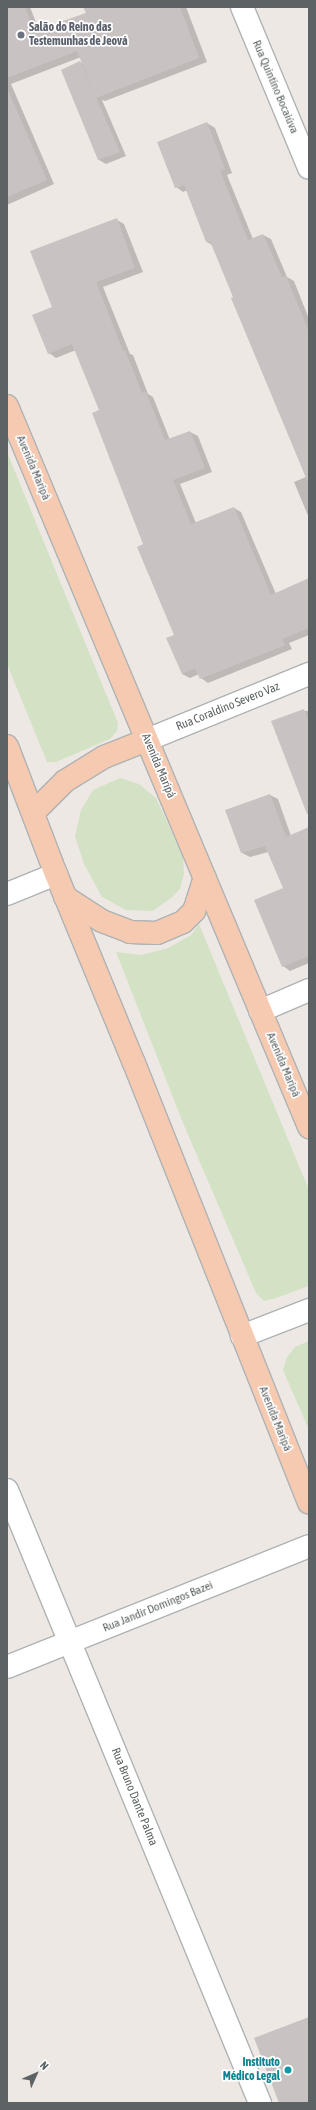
<!DOCTYPE html>
<html>
<head>
<meta charset="utf-8">
<style>
  body { margin:0 }
  #map { position:relative; width:316px; height:2110px; overflow:hidden; background:#eee8e5; font-family:"Asap Condensed",sans-serif }
  div>[style] { position:absolute }
  [style*='--x'] { left:calc(var(--x)*1px); top:calc(var(--y)*1px); width:calc(var(--w)*1px); rotate:calc(var(--a)*1deg) }
  .green>* { inset:0; background:#d3e2c4 }
  .shadow>* { inset:0; background:#0003 }
  .building>* { inset:0; background:#c9c2c2 }
  .roads { filter:drop-shadow(1px 0 #aeb3b4) drop-shadow(-1px 0 #aeb3b4) drop-shadow(0 1px #aeb3b4) drop-shadow(0 -1px #aeb3b4) }
  .minor>* { height:22px; margin:-11px; padding:0 11px; transform-origin:11px; border-radius:11px; background:#fff }
  .primary>* { height:22px; margin:-11px; padding:0 11px; transform-origin:11px; border-radius:11px; background:#f6c9b1 }
  .dots>* { width:11px; height:11px; translate:-50% -50%; box-sizing:border-box; border:2px solid #fff; border-radius:50% }
  span { translate:-50% -50%; white-space:nowrap; text-align:center; line-height:1.15; -webkit-text-stroke:3.5px #fff; paint-order:stroke }
  .worship-label { font-size:12px; color:#5b616d; font-weight:700 }
  .left { translate:0 -50%; text-align:left }
  .street-label { font-size:12px; color:#5d6364 }
  .culture-label { font-size:12px; color:#0d838f; font-weight:700 }
  .right { translate:-100% -50%; text-align:right }
  .frame { position:absolute; inset:0; border:8px solid #5d6364; pointer-events:none }
  .north { position:absolute; left:16px; top:2054px; width:40px; height:40px; -webkit-text-stroke:3px #fff; paint-order:stroke; rotate:45deg; font-size:11px; font-weight:700; line-height:16px; text-align:center; color:#5d6364 }
  .north::after { content:''; display:block; margin:auto; width:14px; height:18px; background:#5d6364; clip-path:polygon(50% 0,100% 100%,50% 72%,0 100%) }
</style>
</head>
<body>
<div id="map">
  <div class="green">
    <div style="clip-path:polygon(7px 452px,118px 723px,117px 731px,110px 739px,56px 762px,47px 762px,7px 664px)"></div>
    <div style="clip-path:polygon(120px 778px,139px 784px,156px 798px,183px 856px,184px 874px,180px 889px,171px 898px,153px 911px,126px 910px,102px 897px,84px 864px,75px 836px,81px 810px,93px 790px)"></div>
    <div style="clip-path:polygon(199px 924px,309px 1190px,309px 1286px,276px 1298px,264px 1301px,256px 1293px,183px 1123px,116px 952px,141px 955px,168px 948px,191px 935px)"></div>
    <div style="clip-path:polygon(309px 1341px,309px 1430px,283px 1370px,287px 1357px,295px 1347px)"></div>
  </div>
  <div class="shadow">
    <div style="clip-path:polygon(7px 7px,30px 7px,39px 30px,87px 13px,84px 7px,186px 7px,207px 62px,105px 101px,102px 100px,126px 156px,106px 164px,99px 160px,80px 62px,83px 64px,81px 57px,11px 84px,54px 184px,7px 205px)"></div>
    <div style="clip-path:polygon(207px 123px,215px 128px,232px 173px,227px 175px,253px 239px,263px 235px,271px 239px,287px 277px,294px 281px,309px 319px,309px 518px,294px 482px,306px 477px,234px 298px,212px 245px,207px 242px,187px 190px,183px 192px,176px 187px)"></div>
    <div style="clip-path:polygon(117px 220px,124px 224px,143px 272px,103px 287px,130px 354px,133px 355px,148px 394px,153px 397px,170px 440px,190px 432px,198px 436px,212px 472px,180px 484px,196px 523px,234px 508px,241px 512px,276px 594px,309px 579px,309px 635px,289px 643px,292px 649px,208px 683px,201px 678px,199px 674px,190px 678px,182px 674px,175px 636px,100px 411px,76px 350px,56px 358px,49px 353px,53px 308px)"></div>
    <div style="clip-path:polygon(304px 711px,309px 711px,309px 779px)"></div>
    <div style="clip-path:polygon(270px 795px,278px 799px,291px 836px,309px 828px,309px 963px,290px 971px,283px 966px,284px 889px,268px 852px,250px 857px,242px 853px)"></div>
  </div>
  <div class="building">
    <div style="clip-path:polygon(7px 7px,25px 7px,34px 31px,86px 13px,83px 7px,180px 7px,199px 58px,96px 98px,77px 51px,7px 78px)"></div>
    <div style="clip-path:polygon(80px 61px,120px 152px,98px 160px,61px 70px)"></div>
    <div style="clip-path:polygon(7px 88px,47px 180px,7px 197px)"></div>
    <div style="clip-path:polygon(207px 122px,225px 169px,220px 171px,248px 240px,263px 234px,282px 277px,286px 276px,309px 332px,309px 485px,231px 298px,233px 297px,210px 241px,206px 242px,184px 185px,175px 188px,157px 142px)"></div>
    <div style="clip-path:polygon(117px 218px,135px 268px,96px 282px,123px 351px,125px 350px,142px 393px,146px 392px,165px 440px,190px 431px,205px 468px,173px 480px,191px 524px,234px 507px,271px 595px,309px 578px,309px 628px,282px 639px,285px 645px,200px 679px,195px 668px,182px 674px,166px 638px,174px 635px,137px 547px,143px 544px,92px 413px,99px 410px,72px 344px,48px 354px,32px 315px,52px 307px,30px 251px)"></div>
    <div style="clip-path:polygon(304px 709px,309px 723px,309px 814px,307px 814px,271px 721px)"></div>
    <div style="clip-path:polygon(270px 794px,286px 837px,309px 827px,309px 956px,282px 967px,254px 900px,283px 888px,265px 846px,241px 853px,225px 810px)"></div>
    <div style="clip-path:polygon(309px 2017px,309px 2103px,279px 2103px,254px 2038px)"></div>
  </div>
  <div class="roads">
    <div class="minor">
      <div style="--x:242;--y:7;--w:174;--a:67.4"></div>
      <div style="--x:147;--y:740;--w:175;--a:-22.2"></div>
      <div style="--x:7;--y:894;--w:53;--a:-22.2"></div>
      <div style="--x:260;--y:1011;--w:53;--a:-23.2"></div>
      <div style="--x:242;--y:1336;--w:72;--a:-21.2"></div>
      <div style="--x:7;--y:1490;--w:663;--a:67.57"></div>
      <div style="--x:7;--y:1667;--w:325;--a:-21.8"></div>
    </div>
    <div class="primary">
      <div style="--x:7;--y:406;--w:782;--a:67.27"></div>
      <div style="--x:7;--y:746;--w:137;--a:69.1"></div>
      <div style="--x:56;--y:874;--w:204;--a:67.6"></div>
      <div style="--x:134;--y:1063;--w:473;--a:68.3"></div>
      <div style="--x:33;--y:813;--w:45;--a:-45"></div>
      <div style="--x:65;--y:781;--w:46;--a:-31.6"></div>
      <div style="--x:104;--y:757;--w:46;--a:-21.6"></div>
      <div style="--x:65;--y:897;--w:44;--a:33"></div>
      <div style="--x:102;--y:921;--w:30;--a:21"></div>
      <div style="--x:130;--y:932;--w:27;--a:2"></div>
      <div style="--x:157;--y:933;--w:28;--a:-23"></div>
      <div style="--x:183;--y:922;--w:16;--a:-45"></div>
      <div style="--x:194;--y:911;--w:35;--a:-72"></div>
    </div>
  </div>
  <div class="dots">
    <div style="left:21px;top:35px;background:#6b7280"></div>
    <div style="left:288px;top:2070px;background:#0f9aa8"></div>
  </div>
  <div class="worship-label">
    <span class="left" style="left:29px;top:35px">Salão do Reino das<br>Testemunhas de Jeová</span>
  </div>
  <div class="street-label">
    <span style="left:275px;top:87px;rotate:67deg">Rua Quintino Bocaiúva</span>
    <span style="left:33px;top:468px;rotate:67deg">Avenida Maripá</span>
    <span style="left:228px;top:707px;rotate:-22deg">Rua Coraldino Severo Vaz</span>
    <span style="left:158px;top:766px;rotate:67deg">Avenida Maripá</span>
    <span style="left:283px;top:1065px;rotate:67deg">Avenida Maripá</span>
    <span style="left:275px;top:1419px;rotate:68deg">Avenida Maripá</span>
    <span style="left:158px;top:1607px;rotate:-22deg">Rua Jandir Domingos Bazei</span>
    <span style="left:134px;top:1797px;rotate:68deg">Rua Bruno Dante Palma</span>
  </div>
  <div class="culture-label">
    <span class="right" style="left:280px;top:2070px">Instituto<br>Médico Legal</span>
  </div>
  <div class="frame"></div>
  <div class="north">N</div>
</div>
</body>
</html>
